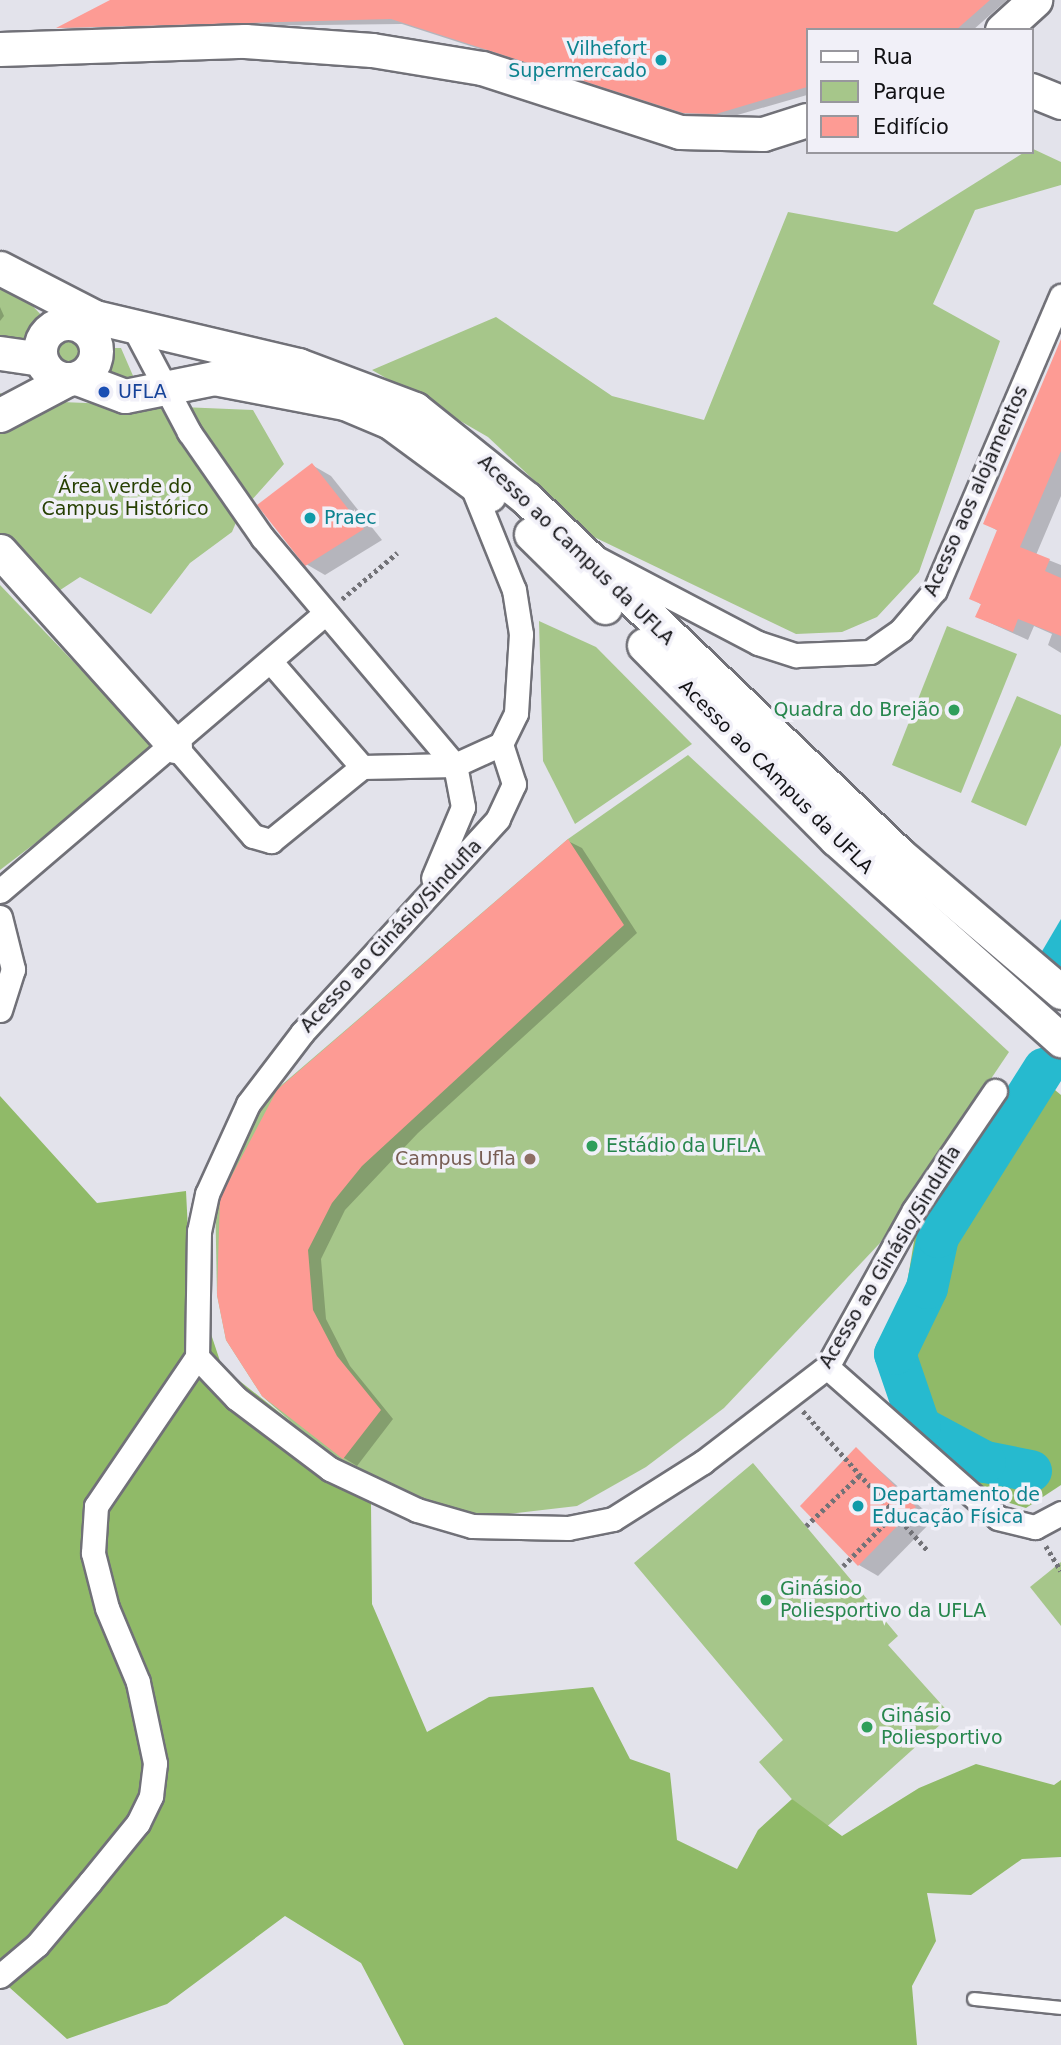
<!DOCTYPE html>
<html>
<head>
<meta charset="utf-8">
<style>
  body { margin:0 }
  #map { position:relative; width:1061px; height:2045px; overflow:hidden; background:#e3e3eb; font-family:"DejaVu Sans",sans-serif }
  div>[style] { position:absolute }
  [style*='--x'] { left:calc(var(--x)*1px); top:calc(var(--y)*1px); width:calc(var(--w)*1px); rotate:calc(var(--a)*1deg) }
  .green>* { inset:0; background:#a6c68a }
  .round { border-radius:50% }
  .forest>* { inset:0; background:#90ba68 }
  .water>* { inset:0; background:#26bacf }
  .shadow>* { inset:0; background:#0003 }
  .river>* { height:42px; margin:-21px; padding:0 21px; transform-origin:21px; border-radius:21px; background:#26bacf }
  .building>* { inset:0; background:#fd9b94 }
  .path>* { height:4.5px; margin-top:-2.25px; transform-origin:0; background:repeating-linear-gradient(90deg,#727277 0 3.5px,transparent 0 7px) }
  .roads { filter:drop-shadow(2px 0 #717178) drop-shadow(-2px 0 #717178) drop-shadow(0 2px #717178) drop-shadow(0 -2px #717178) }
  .lane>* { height:12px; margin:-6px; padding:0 6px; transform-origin:6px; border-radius:6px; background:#fff }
  .street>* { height:23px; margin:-11.5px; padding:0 11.5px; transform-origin:11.5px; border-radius:11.5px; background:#fff }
  .secondary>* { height:33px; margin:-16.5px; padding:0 16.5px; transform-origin:16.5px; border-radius:16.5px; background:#fff }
  .secondary>.ring { margin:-16.5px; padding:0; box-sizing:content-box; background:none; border:33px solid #fff; border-radius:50% }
  .dots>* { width:19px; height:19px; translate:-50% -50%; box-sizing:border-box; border:4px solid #f1f0f8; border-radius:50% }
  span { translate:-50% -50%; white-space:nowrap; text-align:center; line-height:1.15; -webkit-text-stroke:7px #f1f0f8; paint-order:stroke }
  .culture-label { font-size:19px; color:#0d838f }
  .right { translate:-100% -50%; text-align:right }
  .left { translate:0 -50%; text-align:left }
  .transit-label { font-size:19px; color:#164399 }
  .park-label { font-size:19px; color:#274003 }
  .street-label { font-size:19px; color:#121215 }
  .leisure-label { font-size:19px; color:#27864d }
  .education-label { font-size:19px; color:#785e54 }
  .legend { position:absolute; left:806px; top:28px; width:228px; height:126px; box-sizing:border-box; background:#f1f0f8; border:2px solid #98979d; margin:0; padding:9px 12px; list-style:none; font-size:21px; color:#121215 }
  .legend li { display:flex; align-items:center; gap:14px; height:35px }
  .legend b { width:35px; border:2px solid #98979d }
</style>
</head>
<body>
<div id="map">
  <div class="green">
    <div style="clip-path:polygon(1031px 148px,1061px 162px,1061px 185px,975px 210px,933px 304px,1000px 341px,919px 572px,877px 617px,842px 632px,796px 634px,594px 537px,488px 437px,372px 370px,496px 317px,612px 396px,704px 420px,788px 212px,897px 232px)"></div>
    <div style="clip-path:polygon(0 287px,24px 297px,45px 319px,25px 338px,0 338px)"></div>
    <div class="round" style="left:49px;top:335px;width:34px;height:34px"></div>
    <div style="clip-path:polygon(100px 348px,121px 348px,137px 385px,91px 381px,101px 365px)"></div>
    <div style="clip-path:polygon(0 393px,14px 400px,253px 410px,284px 464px,240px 513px,232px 532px,190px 563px,151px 614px,80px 577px,45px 600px,0 575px)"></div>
    <div style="clip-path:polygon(0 585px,158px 750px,0 870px)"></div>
    <div style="clip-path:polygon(539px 621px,596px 647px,692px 744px,575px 824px,543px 761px)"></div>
    <div style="clip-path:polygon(947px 626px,1017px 654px,961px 793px,892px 765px)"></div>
    <div style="clip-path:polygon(1017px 696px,1061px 715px,1061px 745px,1026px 826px,971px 802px)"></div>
    <div style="clip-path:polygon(688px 755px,1009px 1052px,881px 1242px,724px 1408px,646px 1467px,577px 1506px,492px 1516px,413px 1503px,339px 1464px,262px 1396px,226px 1340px,217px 1295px,215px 1191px,263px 1101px,568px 839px)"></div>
    <div style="clip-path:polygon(753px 1463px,898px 1636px,888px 1645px,951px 1715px,821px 1832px,759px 1762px,783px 1740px,634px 1563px)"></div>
    <div style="clip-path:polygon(1061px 1562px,1061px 1626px,1030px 1587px)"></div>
  </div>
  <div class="forest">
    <div style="clip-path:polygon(1037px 1075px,1061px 1095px,1061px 1485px,1026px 1508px,993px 1498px,918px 1429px,890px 1387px,916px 1229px)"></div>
    <div style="clip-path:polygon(0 1096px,97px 1203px,186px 1191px,190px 1271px,222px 1367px,294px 1424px,371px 1503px,372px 1604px,427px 1732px,489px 1697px,593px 1687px,630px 1759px,670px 1773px,677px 1840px,737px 1869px,758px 1830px,792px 1799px,842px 1836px,919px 1788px,976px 1764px,1054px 1785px,1061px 1780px,1061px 1857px,1022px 1859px,971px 1895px,927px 1893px,936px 1941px,912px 1986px,917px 2045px,404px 2045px,361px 1963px,285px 1916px,167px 2004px,67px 2039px,0 1979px)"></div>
  </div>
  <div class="water">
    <div style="clip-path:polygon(1061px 919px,1061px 973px,1038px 958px)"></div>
  </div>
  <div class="shadow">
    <div style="clip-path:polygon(114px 0,1007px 0,973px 30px,807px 30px,807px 95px,727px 118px,695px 118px,402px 24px,60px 28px)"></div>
    <div style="clip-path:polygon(0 307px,4px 316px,0 321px)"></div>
    <div style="clip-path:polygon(1061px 344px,1061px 496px,1036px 555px,1061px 565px,1061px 653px,1048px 645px,1052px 634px,1034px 626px,1028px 640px,977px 617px,982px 605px,971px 598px,998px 531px,985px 523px)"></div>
    <div style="clip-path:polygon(312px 465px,331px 476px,382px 540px,325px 575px,306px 564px)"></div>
    <div style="clip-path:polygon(568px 841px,582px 848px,637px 933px,418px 1133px,345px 1210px,321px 1259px,326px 1319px,350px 1366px,393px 1419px,357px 1466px,344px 1458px,222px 1199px,278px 1091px)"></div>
    <div style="clip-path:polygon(856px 1449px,934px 1519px,878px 1576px,859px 1565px)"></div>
  </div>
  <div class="river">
    <div style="--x:1031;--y:1471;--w:47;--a:-168.9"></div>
    <div style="--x:985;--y:1462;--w:74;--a:-151.7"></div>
    <div style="--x:920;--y:1427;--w:77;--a:-108.9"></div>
    <div style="--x:895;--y:1354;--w:73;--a:-64.1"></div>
    <div style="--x:927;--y:1288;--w:52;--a:-77.8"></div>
    <div style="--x:938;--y:1237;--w:199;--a:-57.8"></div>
  </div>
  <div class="building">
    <div style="clip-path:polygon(110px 0,990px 0,956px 30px,807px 30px,807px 87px,716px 114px,683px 113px,391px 19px,56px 28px)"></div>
    <div style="clip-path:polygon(1061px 339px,1061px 451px,1020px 547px,1050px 559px,1045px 571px,1061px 578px,1061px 636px,1018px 619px,1013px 632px,975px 617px,981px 604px,969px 599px,997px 530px,983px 524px)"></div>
    <div style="clip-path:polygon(312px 463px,364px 529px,305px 566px,257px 505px)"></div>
    <div style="clip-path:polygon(568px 839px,624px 925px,362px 1166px,332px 1203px,308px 1250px,313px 1310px,337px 1356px,381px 1410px,343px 1459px,262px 1396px,226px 1340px,217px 1295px,220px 1198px,277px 1090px)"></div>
    <div style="clip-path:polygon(856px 1447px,916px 1507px,858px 1566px,800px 1506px)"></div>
  </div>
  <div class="path">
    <div style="--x:342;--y:599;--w:72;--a:-39.9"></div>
    <div style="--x:803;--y:1411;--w:188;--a:48.2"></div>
    <div style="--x:806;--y:1526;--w:77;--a:-43.4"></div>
    <div style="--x:1046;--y:1546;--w:29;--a:59"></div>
    <div style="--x:843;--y:1566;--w:76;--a:-45.5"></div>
  </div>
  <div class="roads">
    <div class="lane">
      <div style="--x:974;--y:1999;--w:87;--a:5.9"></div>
    </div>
    <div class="street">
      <div style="--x:134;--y:328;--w:118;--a:62.1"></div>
      <div style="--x:189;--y:432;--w:128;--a:55.2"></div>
      <div style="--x:262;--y:537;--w:299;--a:49.8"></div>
      <div style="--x:455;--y:765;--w:43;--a:79.2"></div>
      <div style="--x:463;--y:807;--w:77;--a:112.9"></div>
      <div style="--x:598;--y:559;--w:181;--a:27.7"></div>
      <div style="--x:758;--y:643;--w:40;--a:18"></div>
      <div style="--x:796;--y:655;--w:74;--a:-2.3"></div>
      <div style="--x:870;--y:652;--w:38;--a:-35"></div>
      <div style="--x:901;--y:630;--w:52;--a:-49.6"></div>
      <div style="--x:935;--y:590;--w:320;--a:-66.8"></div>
      <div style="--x:271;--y:662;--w:139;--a:49.1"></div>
      <div style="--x:501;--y:744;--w:42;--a:72"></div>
      <div style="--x:514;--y:784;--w:38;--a:115"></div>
      <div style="--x:498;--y:819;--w:290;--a:132.5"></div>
      <div style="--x:302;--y:1033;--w:89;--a:127.3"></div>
      <div style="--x:248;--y:1104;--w:99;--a:114.5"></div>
      <div style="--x:207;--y:1194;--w:38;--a:102"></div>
      <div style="--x:199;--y:1231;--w:126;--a:90.9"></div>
      <div style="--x:197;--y:1357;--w:57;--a:46.4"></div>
      <div style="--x:236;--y:1398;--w:118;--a:37.1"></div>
      <div style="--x:330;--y:1469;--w:96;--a:25.2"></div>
      <div style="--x:417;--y:1510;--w:57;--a:16.2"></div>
      <div style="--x:472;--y:1526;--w:96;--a:1.2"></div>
      <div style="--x:568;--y:1528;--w:46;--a:-11.3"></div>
      <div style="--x:613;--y:1519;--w:107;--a:-32.3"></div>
      <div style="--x:703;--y:1462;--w:156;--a:-37.5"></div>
      <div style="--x:827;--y:1367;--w:179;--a:-61"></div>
      <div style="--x:914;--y:1210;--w:144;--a:-55.8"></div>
      <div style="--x:175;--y:746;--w:119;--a:49.1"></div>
      <div style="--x:253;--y:836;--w:19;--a:16"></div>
      <div style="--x:271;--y:841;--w:117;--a:-39.1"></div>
      <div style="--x:362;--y:767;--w:93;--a:-1.2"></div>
      <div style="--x:455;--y:765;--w:51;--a:-24.5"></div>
      <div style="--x:501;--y:744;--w:34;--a:-64"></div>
      <div style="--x:516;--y:713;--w:79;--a:-86.4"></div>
      <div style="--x:521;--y:634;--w:45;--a:-99"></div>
      <div style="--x:514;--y:590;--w:118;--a:-112"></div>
      <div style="--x:0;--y:891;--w:428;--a:-40.5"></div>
      <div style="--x:0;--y:917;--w:54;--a:76"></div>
      <div style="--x:13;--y:969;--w:43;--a:107.6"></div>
      <div style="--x:827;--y:1367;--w:228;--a:41.4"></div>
      <div style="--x:998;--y:1518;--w:38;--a:14"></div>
      <div style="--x:1035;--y:1527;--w:30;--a:-28"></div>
      <div style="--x:0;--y:1976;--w:48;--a:-40"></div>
      <div style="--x:37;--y:1945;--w:82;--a:-49.9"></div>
      <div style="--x:90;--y:1882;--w:76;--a:-50.9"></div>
      <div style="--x:138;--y:1823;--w:30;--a:-64"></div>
      <div style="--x:151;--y:1796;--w:33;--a:-83"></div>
      <div style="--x:155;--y:1763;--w:83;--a:-101.9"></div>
      <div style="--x:138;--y:1682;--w:80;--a:-112.7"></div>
      <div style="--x:107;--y:1608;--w:57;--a:-104.3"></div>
      <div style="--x:93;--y:1553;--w:47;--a:-86.3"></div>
      <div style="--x:96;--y:1506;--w:180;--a:-55.9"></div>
    </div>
    <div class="secondary">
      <div style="--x:1002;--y:30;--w:45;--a:-42.3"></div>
      <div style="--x:0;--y:49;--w:245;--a:-1.9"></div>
      <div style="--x:245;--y:41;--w:127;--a:4.1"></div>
      <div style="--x:372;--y:50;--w:111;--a:9.3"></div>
      <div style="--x:482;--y:68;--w:208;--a:17.9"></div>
      <div style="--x:680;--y:132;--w:83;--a:1.4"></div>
      <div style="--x:763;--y:134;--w:46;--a:-17.7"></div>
      <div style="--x:1031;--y:90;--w:32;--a:22"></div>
      <div style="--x:0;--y:268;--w:107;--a:27.3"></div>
      <div style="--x:95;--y:317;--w:209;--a:13.3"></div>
      <div style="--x:298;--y:365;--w:125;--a:20.6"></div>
      <div style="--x:415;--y:409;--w:144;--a:38.8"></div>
      <div style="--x:527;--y:499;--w:514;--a:43.66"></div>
      <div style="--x:899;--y:854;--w:213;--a:40.4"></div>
      <div class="ring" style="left:40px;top:323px;width:23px;height:23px"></div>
      <div style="--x:0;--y:353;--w:41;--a:8.3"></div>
      <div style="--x:77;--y:378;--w:51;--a:20.6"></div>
      <div style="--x:125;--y:396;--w:91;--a:-11.4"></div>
      <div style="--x:214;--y:378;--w:133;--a:10.8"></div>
      <div style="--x:345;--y:403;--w:49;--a:22.9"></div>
      <div style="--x:390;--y:422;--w:123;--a:36.4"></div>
      <div style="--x:0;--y:415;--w:77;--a:-27.9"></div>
      <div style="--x:531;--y:534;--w:104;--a:44.6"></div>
      <div style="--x:0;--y:551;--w:262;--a:48.1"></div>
      <div style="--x:644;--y:645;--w:273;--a:45.3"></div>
      <div style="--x:836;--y:839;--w:302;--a:41.8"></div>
    </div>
  </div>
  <div class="dots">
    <div style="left:661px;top:60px;background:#0f9aa8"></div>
    <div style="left:104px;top:392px;background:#1a4fb4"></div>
    <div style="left:310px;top:518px;background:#0f9aa8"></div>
    <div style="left:954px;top:710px;background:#2e9e5b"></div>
    <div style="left:592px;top:1146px;background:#2e9e5b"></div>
    <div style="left:530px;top:1159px;background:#8d6e63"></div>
    <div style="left:858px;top:1506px;background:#0f9aa8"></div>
    <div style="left:766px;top:1600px;background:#2e9e5b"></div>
    <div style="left:867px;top:1727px;background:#2e9e5b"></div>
  </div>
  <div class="culture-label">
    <span class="right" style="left:647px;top:60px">Vilhefort<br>Supermercado</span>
    <span class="left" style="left:324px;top:518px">Praec</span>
    <span class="left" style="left:872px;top:1506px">Departamento de<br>Educação Física</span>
  </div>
  <div class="transit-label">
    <span class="left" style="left:118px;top:392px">UFLA</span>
  </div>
  <div class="park-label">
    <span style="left:125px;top:498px">Área verde do<br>Campus Histórico</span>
  </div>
  <div class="street-label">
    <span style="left:976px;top:491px;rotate:-66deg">Acesso aos alojamentos</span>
    <span style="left:576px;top:550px;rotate:44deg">Acesso ao Campus da UFLA</span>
    <span style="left:776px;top:777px;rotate:45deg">Acesso ao CAmpus da UFLA</span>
    <span style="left:391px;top:936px;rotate:-47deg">Acesso ao Ginásio/Sindufla</span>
    <span style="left:890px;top:1257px;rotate:-59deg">Acesso ao Ginásio/Sindufla</span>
  </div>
  <div class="leisure-label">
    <span class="right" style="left:940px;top:710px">Quadra do Brejão</span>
    <span class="left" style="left:606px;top:1146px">Estádio da UFLA</span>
    <span class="left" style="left:780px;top:1600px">Ginásioo<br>Poliesportivo da UFLA</span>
    <span class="left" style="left:881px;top:1727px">Ginásio<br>Poliesportivo</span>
  </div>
  <div class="education-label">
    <span class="right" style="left:516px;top:1159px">Campus Ufla</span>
  </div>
  <ul class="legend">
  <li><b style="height:9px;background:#fff"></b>Rua</li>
  <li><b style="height:19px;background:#a6c68a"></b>Parque</li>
  <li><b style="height:19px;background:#fd9b94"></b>Edifício</li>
  </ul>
</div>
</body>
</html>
